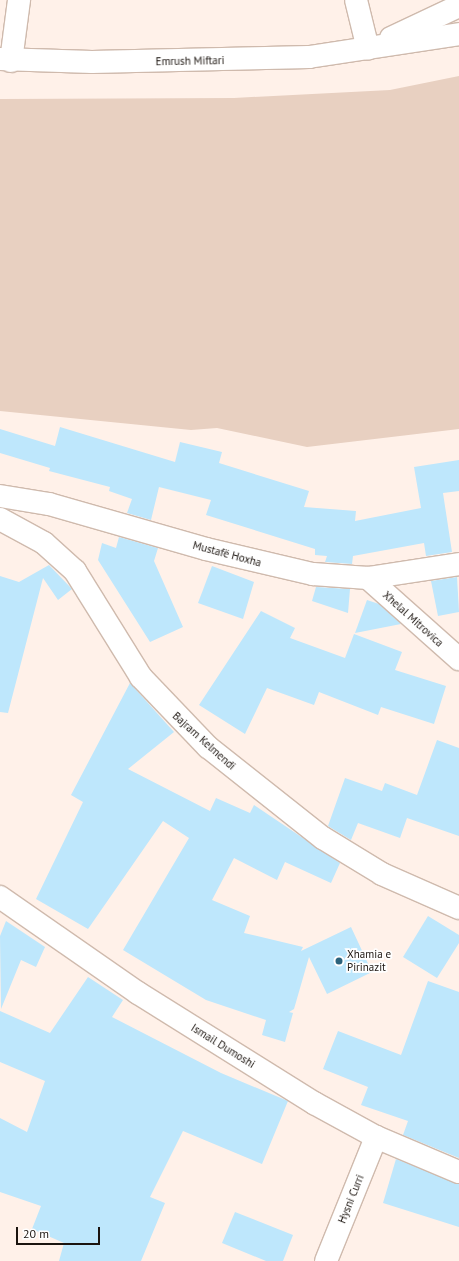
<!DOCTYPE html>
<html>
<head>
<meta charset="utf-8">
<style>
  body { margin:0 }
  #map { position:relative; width:459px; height:1261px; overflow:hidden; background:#fff1e9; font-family:"PT Sans",sans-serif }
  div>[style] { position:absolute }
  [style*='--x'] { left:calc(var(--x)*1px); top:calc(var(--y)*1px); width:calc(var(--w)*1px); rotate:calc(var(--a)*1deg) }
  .green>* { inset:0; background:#e8d0c1 }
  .building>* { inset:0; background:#bee7fc }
  .roads { filter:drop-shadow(1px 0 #cfbaad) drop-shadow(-1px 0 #cfbaad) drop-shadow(0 1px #cfbaad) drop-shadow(0 -1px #cfbaad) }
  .minor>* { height:22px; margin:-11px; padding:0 11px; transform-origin:11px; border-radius:11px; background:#fff }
  .dots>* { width:11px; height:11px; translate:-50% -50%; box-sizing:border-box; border:2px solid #fff; border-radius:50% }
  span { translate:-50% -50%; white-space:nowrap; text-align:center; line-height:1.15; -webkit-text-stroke:3.5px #fff; paint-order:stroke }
  .street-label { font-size:11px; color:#1b140f }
  .poi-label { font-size:11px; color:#1b140f }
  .left { translate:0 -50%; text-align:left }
  .scale { position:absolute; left:16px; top:1227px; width:84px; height:18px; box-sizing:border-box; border:2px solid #1b140f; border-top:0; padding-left:5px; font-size:12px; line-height:14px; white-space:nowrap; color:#1b140f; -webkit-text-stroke:3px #fff; paint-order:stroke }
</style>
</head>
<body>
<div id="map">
  <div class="green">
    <div style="clip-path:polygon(459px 76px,459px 429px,307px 447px,217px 428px,191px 430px,0 411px,0 99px,234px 98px,390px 90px)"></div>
  </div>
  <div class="building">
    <div style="clip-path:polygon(60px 427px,175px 462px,180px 442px,222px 452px,219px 463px,309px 491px,304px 507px,356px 511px,355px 521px,421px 508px,414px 467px,459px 460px,459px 491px,443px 493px,452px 552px,426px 556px,424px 543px,353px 556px,352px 564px,325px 562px,327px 556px,315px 555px,315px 549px,206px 515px,211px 500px,159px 487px,151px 520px,127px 513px,132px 499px,109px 491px,110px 487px,49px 471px,50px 468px,0 453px,0 429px,55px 446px)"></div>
    <div style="clip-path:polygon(119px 537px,158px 548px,154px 561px,183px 627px,150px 642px,98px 560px,102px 543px,116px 548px)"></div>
    <div style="clip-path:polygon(49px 565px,72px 589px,58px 600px,43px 578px,8px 713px,0 712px,0 576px,19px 582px)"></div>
    <div style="clip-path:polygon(212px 566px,254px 582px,243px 619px,198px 603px)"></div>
    <div style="clip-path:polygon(457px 577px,459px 612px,438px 616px,431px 581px)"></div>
    <div style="clip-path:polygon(316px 587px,350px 589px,348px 613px,312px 601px)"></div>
    <div style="clip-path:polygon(367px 600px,379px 604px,401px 624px,355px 633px)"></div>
    <div style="clip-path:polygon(261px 611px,295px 628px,290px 638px,345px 658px,354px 634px,402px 652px,395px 670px,446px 686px,434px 724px,381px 707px,378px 715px,319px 692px,314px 705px,267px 688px,245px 734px,199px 705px)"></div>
    <div style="clip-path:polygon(130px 683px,174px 732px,128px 769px,210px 811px,216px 798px,250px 813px,254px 805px,340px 863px,331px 883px,285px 862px,277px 880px,234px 858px,212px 900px,250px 916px,244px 933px,303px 947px,301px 951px,351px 927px,372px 972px,327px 994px,309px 957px,294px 1009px,289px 1012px,293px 1013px,285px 1042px,262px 1035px,266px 1020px,206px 1000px,123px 950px,189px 838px,163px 821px,88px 929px,36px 899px,83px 802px,71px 795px)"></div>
    <div style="clip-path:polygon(437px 740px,459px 748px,459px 836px,407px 818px,400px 838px,358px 823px,351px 840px,328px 826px,345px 778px,382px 791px,385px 783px,417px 795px)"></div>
    <div style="clip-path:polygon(428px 916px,459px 935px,459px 943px,437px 978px,403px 957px)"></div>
    <div style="clip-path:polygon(6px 921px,45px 947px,36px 967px,21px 960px,1px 1009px,0 936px)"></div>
    <div style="clip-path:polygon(88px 977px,123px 1000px,112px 1017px,221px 1073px,288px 1101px,262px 1164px,183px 1131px,150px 1197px,165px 1203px,141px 1261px,59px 1261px,64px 1243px,32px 1229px,41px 1206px,0 1192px,0 1118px,27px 1132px,45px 1081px,0 1062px,0 1011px,50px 1033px)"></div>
    <div style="clip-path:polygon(428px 981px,459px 992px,459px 1158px,403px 1135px,408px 1121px,361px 1105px,368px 1087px,323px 1069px,338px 1031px,401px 1055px)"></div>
    <div style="clip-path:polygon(396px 1159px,459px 1184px,459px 1227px,383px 1203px)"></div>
    <div style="clip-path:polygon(235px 1212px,293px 1235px,283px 1261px,266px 1261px,222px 1243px)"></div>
  </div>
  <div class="roads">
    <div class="minor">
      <div style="--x:356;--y:0;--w:50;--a:76.2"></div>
      <div style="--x:391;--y:38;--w:75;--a:-25.2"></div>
      <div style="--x:0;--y:59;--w:92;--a:1.9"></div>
      <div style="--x:92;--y:62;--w:217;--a:-1.3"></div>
      <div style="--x:309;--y:57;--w:152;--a:-8.7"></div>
      <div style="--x:11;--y:61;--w:62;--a:-82.5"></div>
      <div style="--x:0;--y:496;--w:50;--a:9.3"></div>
      <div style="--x:49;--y:504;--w:163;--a:16"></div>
      <div style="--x:206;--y:549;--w:110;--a:13.2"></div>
      <div style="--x:313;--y:574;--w:55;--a:4.2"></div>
      <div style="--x:368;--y:578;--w:92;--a:-8.7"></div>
      <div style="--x:0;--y:519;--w:50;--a:28.6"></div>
      <div style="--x:44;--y:543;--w:42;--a:42.1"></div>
      <div style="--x:75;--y:571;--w:125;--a:58.1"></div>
      <div style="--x:141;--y:677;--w:97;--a:46.3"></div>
      <div style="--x:208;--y:747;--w:147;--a:38.4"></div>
      <div style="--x:323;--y:838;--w:69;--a:31.4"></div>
      <div style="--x:382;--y:874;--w:84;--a:23.8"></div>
      <div style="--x:368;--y:578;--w:122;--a:41.7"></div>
      <div style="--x:0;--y:897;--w:168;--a:34.8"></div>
      <div style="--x:138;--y:993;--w:208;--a:32"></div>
      <div style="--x:314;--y:1103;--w:71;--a:28.7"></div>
      <div style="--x:376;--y:1137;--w:90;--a:22.9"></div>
      <div style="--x:326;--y:1261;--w:134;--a:-68"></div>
    </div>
  </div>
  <div class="dots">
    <div style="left:339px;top:961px;background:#2b637d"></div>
  </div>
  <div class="street-label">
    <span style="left:190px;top:61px;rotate:-1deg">Emrush Miftari</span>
    <span style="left:227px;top:554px;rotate:15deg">Mustafë Hoxha</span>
    <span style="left:413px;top:619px;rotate:42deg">Xhelal Mitrovica</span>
    <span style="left:204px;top:741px;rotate:42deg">Bajram Kelmendi</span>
    <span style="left:223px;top:1046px;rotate:32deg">Ismail Dumoshi</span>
    <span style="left:351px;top:1199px;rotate:-68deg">Hysni Curri</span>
  </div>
  <div class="poi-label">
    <span class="left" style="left:347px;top:961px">Xhamia e<br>Pirinazit</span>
  </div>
  <div class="scale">20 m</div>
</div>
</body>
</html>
